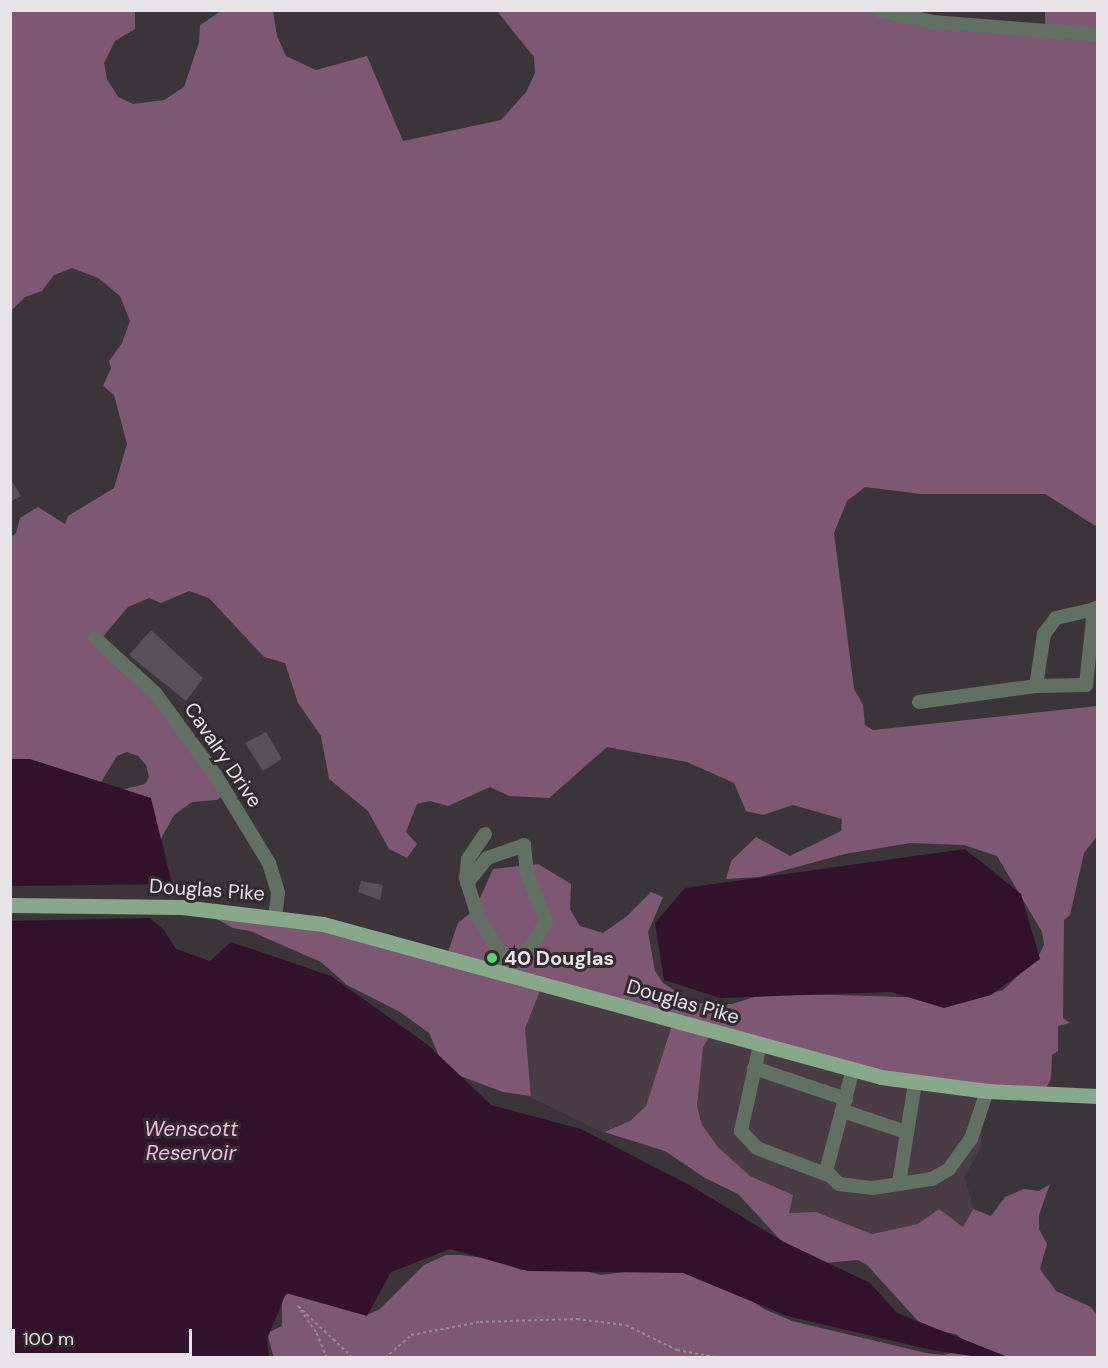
<!DOCTYPE html>
<html>
<head>
<meta charset="utf-8">
<style>
  body { margin:0 }
  #map { position:relative; width:1108px; height:1368px; overflow:hidden; background:#3b3439; font-family:"DM Sans",sans-serif }
  div>[style] { position:absolute }
  [style*='--x'] { left:calc(var(--x)*1px); top:calc(var(--y)*1px); width:calc(var(--w)*1px); rotate:calc(var(--a)*1deg) }
  .built>* { inset:0; background:#493c44 }
  .forest>* { inset:0; background:#7e5872 }
  .water>* { inset:0; background:#32122a }
  .building>* { inset:0; background:#585155 }
  .path>* { height:2px; margin-top:-1px; transform-origin:0; background:repeating-linear-gradient(90deg,#928d91 0 3px,transparent 0 6px) }
  .minor>* { height:14px; margin:-7px; padding:0 7px; transform-origin:7px; border-radius:7px; background:#617062 }
  .major>* { height:15px; margin:-7.5px; padding:0 7.5px; transform-origin:7.5px; border-radius:7.5px; background:#88a88c }
  .dots>* { width:16px; height:16px; translate:-50% -50%; box-sizing:border-box; border:3px solid #312a2e; border-radius:50% }
  span { translate:-50% -50%; white-space:nowrap; text-align:center; line-height:1.15; -webkit-text-stroke:6px #312a2e; paint-order:stroke }
  .street-label { font-size:20px; color:#e7e3e6 }
  .poi-label { font-size:20px; color:#e7e3e6; font-weight:700 }
  .left { translate:0 -50%; text-align:left }
  .water-label { font-size:21px; color:#fab9e5; font-style:italic }
  .frame { position:absolute; inset:0; border:12px solid #e7e3e6; pointer-events:none }
  .scale { position:absolute; left:12px; top:1329px; width:180px; height:27px; box-sizing:border-box; border:3px solid #e7e3e6; border-top:0; padding-left:8px; font-size:18px; line-height:21px; white-space:nowrap; color:#e7e3e6; -webkit-text-stroke:4px #312a2e; paint-order:stroke }
</style>
</head>
<body>
<div id="map">
  <div class="built">
    <div style="clip-path:polygon(543px 983px,674px 1019px,646px 1106px,630px 1121px,602px 1132px,525px 1095px,531px 1095px,525px 1029px)"></div>
    <div style="clip-path:polygon(711px 1033px,983px 1090px,981px 1147px,965px 1176px,973px 1209px,963px 1227px,939px 1209px,918px 1224px,872px 1234px,816px 1212px,789px 1213px,779px 1188px,750px 1176px,718px 1147px,702px 1125px,697px 1106px,698px 1086px,703px 1048px)"></div>
  </div>
  <div class="forest">
    <div style="clip-path:polygon(891px 10px,937px 20px,1045px 27px,1045px 11px,1097px 11px,1097px 527px,1045px 494px,921px 494px,865px 487px,847px 501px,834px 533px,854px 689px,863px 705px,865px 725px,873px 730px,1097px 706px,1097px 836px,1084px 853px,1070px 915px,1064px 920px,1063px 1018px,1070px 1023px,1058px 1026px,1058px 1051px,1052px 1055px,1051px 1079px,1044px 1092px,884px 1076px,711px 1033px,703px 1048px,697px 1106px,702px 1125px,718px 1147px,750px 1176px,793px 1195px,789px 1213px,816px 1212px,872px 1234px,918px 1224px,939px 1209px,963px 1227px,973px 1209px,991px 1216px,1005px 1197px,1024px 1189px,1039px 1191px,1050px 1184px,1039px 1215px,1039px 1229px,1047px 1244px,1040px 1269px,1056px 1291px,1091px 1307px,1097px 1316px,1097px 1357px,274px 1358px,267px 1333px,282px 1326px,282px 1298px,292px 1291px,369px 1314px,380px 1309px,424px 1265px,446px 1255px,461px 1255px,493px 1259px,521px 1270px,574px 1268px,601px 1275px,640px 1270px,660px 1263px,726px 1284px,764px 1309px,792px 1321px,926px 1353px,944px 1355px,972px 1347px,956px 1334px,931px 1330px,919px 1322px,867px 1265px,858px 1260px,825px 1263px,787px 1247px,738px 1194px,705px 1178px,665px 1151px,604px 1132px,630px 1121px,646px 1106px,674px 1019px,543px 983px,525px 1029px,531px 1096px,503px 1092px,455px 1074px,439px 1056px,429px 1033px,400px 1012px,347px 985px,321px 962px,250px 931px,233px 928px,207px 914px,377px 931px,448px 952px,458px 923px,475px 909px,493px 869px,538px 864px,571px 884px,570px 909px,580px 926px,603px 933px,627px 916px,651px 892px,663px 897px,648px 932px,655px 971px,663px 983px,694px 1003px,732px 1004px,767px 993px,936px 998px,992px 993px,1003px 990px,1038px 957px,1044px 945px,1042px 932px,997px 856px,964px 845px,910px 843px,845px 854px,759px 877px,726px 879px,731px 861px,756px 837px,790px 856px,841px 831px,842px 819px,793px 805px,763px 815px,746px 811px,734px 783px,687px 762px,607px 747px,549px 798px,509px 796px,490px 787px,448px 806px,430px 801px,417px 804px,406px 832px,417px 844px,407px 858px,389px 849px,368px 811px,329px 779px,321px 736px,298px 703px,285px 663px,264px 657px,209px 598px,189px 591px,161px 603px,149px 598px,128px 607px,101px 639px,141px 671px,229px 790px,217px 800px,192px 802px,174px 815px,156px 848px,121px 790px,145px 784px,149px 777px,146px 765px,138px 756px,127px 752px,117px 756px,92px 797px,11px 769px,11px 537px,16px 533px,20px 518px,38px 507px,65px 524px,68px 516px,114px 488px,127px 444px,114px 395px,103px 386px,111px 368px,109px 361px,122px 343px,130px 321px,120px 296px,98px 278px,72px 268px,54px 275px,42px 291px,25px 297px,11px 311px,11px 11px,135px 11px,135px 29px,115px 41px,104px 63px,107px 79px,118px 97px,133px 104px,164px 100px,184px 87px,199px 42px,200px 25px,221px 11px,273px 11px,277px 36px,286px 56px,316px 70px,367px 56px,403px 141px,501px 120px,526px 92px,535px 73px,534px 57px,497px 11px)"></div>
  </div>
  <div class="water">
    <div style="clip-path:polygon(11px 759px,30px 759px,151px 798px,172px 884px,11px 886px)"></div>
    <div style="clip-path:polygon(965px 849px,1021px 894px,1040px 959px,991px 995px,944px 1008px,891px 992px,720px 998px,664px 980px,655px 923px,685px 888px)"></div>
    <div style="clip-path:polygon(150px 918px,164px 930px,176px 949px,210px 961px,231px 942px,331px 976px,428px 1045px,491px 1105px,581px 1129px,691px 1186px,784px 1242px,870px 1283px,897px 1313px,1008px 1357px,978px 1357px,932px 1350px,787px 1316px,683px 1273px,528px 1271px,450px 1249px,391px 1272px,367px 1316px,286px 1293px,267px 1339px,269px 1357px,11px 1357px,11px 921px)"></div>
  </div>
  <div class="building">
    <div style="clip-path:polygon(10px 478px,21px 496px,10px 502px)"></div>
    <div style="clip-path:polygon(151px 630px,203px 678px,186px 701px,129px 655px)"></div>
    <div style="clip-path:polygon(266px 732px,282px 759px,263px 771px,245px 743px)"></div>
    <div style="clip-path:polygon(361px 881px,383px 885px,380px 900px,358px 892px)"></div>
  </div>
  <div class="path">
    <div style="--x:327;--y:1358;--w:28;--a:-113"></div>
    <div style="--x:316;--y:1332;--w:32;--a:-125"></div>
    <div style="--x:298;--y:1306;--w:76;--a:43.4"></div>
    <div style="--x:385;--y:1358;--w:35;--a:-41"></div>
    <div style="--x:411;--y:1335;--w:70;--a:-10.7"></div>
    <div style="--x:480;--y:1322;--w:97;--a:-1.8"></div>
    <div style="--x:577;--y:1319;--w:49;--a:7"></div>
    <div style="--x:626;--y:1325;--w:57;--a:26.1"></div>
    <div style="--x:677;--y:1350;--w:45;--a:10.3"></div>
    <div style="--x:421;--y:1358;--w:18;--a:0"></div>
  </div>
  <div class="minor">
    <div style="--x:878;--y:10;--w:56;--a:12.3"></div>
    <div style="--x:933;--y:22;--w:166;--a:4.5"></div>
    <div style="--x:95;--y:638;--w:81;--a:42.5"></div>
    <div style="--x:155;--y:693;--w:103;--a:53.7"></div>
    <div style="--x:216;--y:776;--w:102;--a:58.7"></div>
    <div style="--x:269;--y:863;--w:31;--a:73"></div>
    <div style="--x:278;--y:893;--w:23;--a:97"></div>
    <div style="--x:1036;--y:686;--w:53;--a:-81.3"></div>
    <div style="--x:1044;--y:634;--w:20;--a:-53"></div>
    <div style="--x:1056;--y:618;--w:39;--a:-13"></div>
    <div style="--x:919;--y:702;--w:118;--a:-7.8"></div>
    <div style="--x:1036;--y:686;--w:50;--a:-1.1"></div>
    <div style="--x:1086;--y:685;--w:76;--a:-84"></div>
    <div style="--x:1094;--y:609;--w:4;--a:-27"></div>
    <div style="--x:485;--y:834;--w:30;--a:124"></div>
    <div style="--x:468;--y:859;--w:19;--a:96"></div>
    <div style="--x:466;--y:878;--w:41;--a:72.9"></div>
    <div style="--x:478;--y:917;--w:64;--a:57.8"></div>
    <div style="--x:467;--y:883;--w:32;--a:-51"></div>
    <div style="--x:487;--y:858;--w:39;--a:-19"></div>
    <div style="--x:524;--y:845;--w:28;--a:84"></div>
    <div style="--x:527;--y:873;--w:53;--a:68.8"></div>
    <div style="--x:546;--y:922;--w:28;--a:122"></div>
    <div style="--x:531;--y:946;--w:29;--a:139"></div>
    <div style="--x:760;--y:1045;--w:88;--a:102.5"></div>
    <div style="--x:741;--y:1131;--w:23;--a:47"></div>
    <div style="--x:757;--y:1148;--w:76;--a:20.8"></div>
    <div style="--x:754;--y:1068;--w:97;--a:18.6"></div>
    <div style="--x:853;--y:1069;--w:106;--a:104.8"></div>
    <div style="--x:826;--y:1171;--w:18;--a:45"></div>
    <div style="--x:839;--y:1184;--w:34;--a:7"></div>
    <div style="--x:873;--y:1188;--w:60;--a:-8.7"></div>
    <div style="--x:932;--y:1179;--w:20;--a:-30"></div>
    <div style="--x:949;--y:1169;--w:37;--a:-54"></div>
    <div style="--x:971;--y:1139;--w:51;--a:-71.6"></div>
    <div style="--x:843;--y:1111;--w:66;--a:18.4"></div>
    <div style="--x:899;--y:1183;--w:101;--a:-80.9"></div>
  </div>
  <div class="major">
    <div style="--x:10;--y:905;--w:172;--a:0.7"></div>
    <div style="--x:182;--y:907;--w:142;--a:6.9"></div>
    <div style="--x:323;--y:924;--w:579;--a:15.33"></div>
    <div style="--x:881;--y:1077;--w:107;--a:7.5"></div>
    <div style="--x:987;--y:1091;--w:111;--a:2.6"></div>
  </div>
  <div class="dots">
    <div style="left:492px;top:958px;background:#56d671"></div>
  </div>
  <div class="street-label">
    <span style="left:223px;top:755px;rotate:56deg">Cavalry Drive</span>
    <span style="left:207px;top:890px;rotate:4deg">Douglas Pike</span>
    <span style="left:683px;top:1002px;rotate:16deg">Douglas Pike</span>
  </div>
  <div class="poi-label">
    <span class="left" style="left:504px;top:958px">40 Douglas</span>
  </div>
  <div class="water-label">
    <span style="left:191px;top:1141px">Wenscott<br>Reservoir</span>
  </div>
  <div class="frame"></div>
  <div class="scale">100 m</div>
</div>
</body>
</html>
